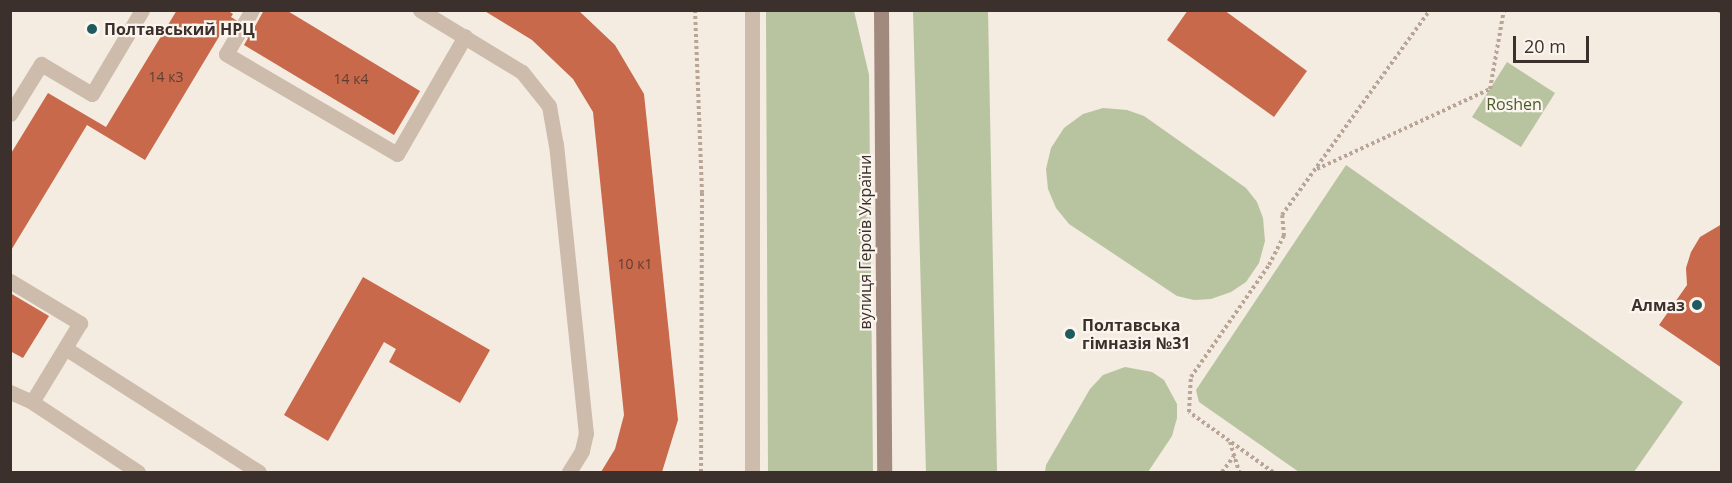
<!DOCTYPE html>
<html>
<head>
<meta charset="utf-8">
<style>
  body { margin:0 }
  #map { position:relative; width:1732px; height:483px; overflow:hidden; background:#f4ebe1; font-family:"Open Sans",sans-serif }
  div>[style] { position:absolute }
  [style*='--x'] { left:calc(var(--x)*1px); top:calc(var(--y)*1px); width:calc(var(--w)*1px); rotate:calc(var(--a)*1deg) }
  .green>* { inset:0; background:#b8c4a0 }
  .building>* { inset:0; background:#c8694b }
  .path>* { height:4px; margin-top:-2px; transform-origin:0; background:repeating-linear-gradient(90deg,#b9a596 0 3px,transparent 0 6px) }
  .lane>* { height:15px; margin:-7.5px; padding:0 7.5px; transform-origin:7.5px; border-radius:7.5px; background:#cdbbac }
  .street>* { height:15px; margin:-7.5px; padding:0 7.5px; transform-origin:7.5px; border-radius:7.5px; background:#cdbbac }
  .secondary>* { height:15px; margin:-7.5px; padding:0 7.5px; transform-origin:7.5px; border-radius:7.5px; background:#a18a7d }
  .dots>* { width:16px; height:16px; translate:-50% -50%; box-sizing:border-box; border:3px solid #fbf5ee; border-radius:50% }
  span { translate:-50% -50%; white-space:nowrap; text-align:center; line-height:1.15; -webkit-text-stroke:4.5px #fbf5ee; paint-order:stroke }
  .number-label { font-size:14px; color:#5e3e33 }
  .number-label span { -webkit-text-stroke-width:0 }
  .poi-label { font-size:16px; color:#3b302b; font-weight:700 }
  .left { translate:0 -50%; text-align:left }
  .right { translate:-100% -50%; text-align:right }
  .park-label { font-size:16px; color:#4a5a2e }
  .street-label { font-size:16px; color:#3b302b }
  .frame { position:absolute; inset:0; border:12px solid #3b302b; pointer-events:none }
  .scale { position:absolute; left:1513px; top:36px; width:76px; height:27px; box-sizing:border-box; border:3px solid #3b302b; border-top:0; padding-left:8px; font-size:18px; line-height:21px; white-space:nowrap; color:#3b302b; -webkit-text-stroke:4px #fbf5ee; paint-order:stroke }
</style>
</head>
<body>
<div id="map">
  <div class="green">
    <div style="clip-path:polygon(766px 11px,854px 11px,869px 75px,873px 472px,768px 472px)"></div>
    <div style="clip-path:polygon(913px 11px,988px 11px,997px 472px,926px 472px)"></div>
    <div style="clip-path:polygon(1507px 62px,1555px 93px,1521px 147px,1472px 117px)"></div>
    <div style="clip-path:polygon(1103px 108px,1127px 110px,1144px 116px,1246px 188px,1257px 202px,1263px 218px,1265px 241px,1259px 263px,1246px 282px,1231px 292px,1211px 299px,1194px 300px,1177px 296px,1069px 224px,1056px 208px,1048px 189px,1046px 169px,1051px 148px,1064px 128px,1083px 114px)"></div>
    <div style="clip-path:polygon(1346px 165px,1683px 402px,1634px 472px,1299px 472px,1199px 402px,1196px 390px)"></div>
    <div style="clip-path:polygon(1125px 367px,1152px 372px,1164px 380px,1177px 404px,1177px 418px,1172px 436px,1148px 472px,1045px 472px,1046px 465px,1090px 389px,1103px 375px)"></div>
  </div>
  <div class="building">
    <div style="clip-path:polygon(177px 10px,227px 10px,233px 14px,231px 17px,242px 24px,237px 31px,226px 25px,145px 160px,87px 125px,10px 252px,10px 155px,48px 93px,106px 127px)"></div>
    <div style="clip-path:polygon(264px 10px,286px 10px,420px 91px,394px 135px,244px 45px,248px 38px,240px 33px,245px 26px,253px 30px)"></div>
    <div style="clip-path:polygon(483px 10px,578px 10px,615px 45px,644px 94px,678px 420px,662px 472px,601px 472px,615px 449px,624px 415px,593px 112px,573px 79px,532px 40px)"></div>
    <div style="clip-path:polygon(1188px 10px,1224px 10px,1307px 71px,1274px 117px,1167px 40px)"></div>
    <div style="clip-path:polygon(1722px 224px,1722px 368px,1659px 325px,1687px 285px,1686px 268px,1691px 252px,1700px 237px)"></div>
    <div style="clip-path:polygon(363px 277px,490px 350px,460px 403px,389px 362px,396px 349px,384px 342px,328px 441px,284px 415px)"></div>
    <div style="clip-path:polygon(10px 293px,49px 316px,23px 358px,10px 351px)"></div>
  </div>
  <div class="path">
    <div style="--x:695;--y:10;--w:183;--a:87.8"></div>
    <div style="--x:702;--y:193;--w:279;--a:90.2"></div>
    <div style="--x:1718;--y:10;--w:4;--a:27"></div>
    <div style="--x:1317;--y:169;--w:191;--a:-24.8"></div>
    <div style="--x:1490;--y:89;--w:80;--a:-80"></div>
    <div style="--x:1230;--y:442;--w:31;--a:73"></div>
    <div style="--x:1222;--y:472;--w:20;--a:-53"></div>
    <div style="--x:1273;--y:472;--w:103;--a:-144.5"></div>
    <div style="--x:1189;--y:412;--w:35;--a:-87"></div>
    <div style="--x:1191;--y:377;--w:136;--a:-55.1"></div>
    <div style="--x:1269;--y:265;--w:33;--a:-63"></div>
    <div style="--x:1284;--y:236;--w:21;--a:-95"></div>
    <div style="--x:1282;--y:215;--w:253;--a:-54.2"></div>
  </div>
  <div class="lane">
    <div style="--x:252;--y:10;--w:51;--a:120.6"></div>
    <div style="--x:226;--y:54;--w:198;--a:30.3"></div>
    <div style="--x:397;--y:154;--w:136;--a:-60"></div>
    <div style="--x:420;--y:10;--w:119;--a:31.3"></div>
    <div style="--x:522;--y:72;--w:43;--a:51.5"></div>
    <div style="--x:549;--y:106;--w:39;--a:80"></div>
    <div style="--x:556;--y:144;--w:291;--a:84.1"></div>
    <div style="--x:586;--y:433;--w:18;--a:103"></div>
    <div style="--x:582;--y:451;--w:25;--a:122"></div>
    <div style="--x:10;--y:114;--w:59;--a:-58.2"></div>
    <div style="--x:41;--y:64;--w:59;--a:30.5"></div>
    <div style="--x:92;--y:94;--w:98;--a:-59.2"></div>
    <div style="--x:10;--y:281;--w:82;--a:31"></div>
    <div style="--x:80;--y:323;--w:92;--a:121.3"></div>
    <div style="--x:65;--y:348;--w:230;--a:32.6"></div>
    <div style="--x:10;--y:392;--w:24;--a:24"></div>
    <div style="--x:32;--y:402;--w:127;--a:33.4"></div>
  </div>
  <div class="street">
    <div style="--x:752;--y:10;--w:462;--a:90"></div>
  </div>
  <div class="secondary">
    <div style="--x:881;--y:10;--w:462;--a:89.6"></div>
  </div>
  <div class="dots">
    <div style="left:92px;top:29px;background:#1f5a5e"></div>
    <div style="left:1697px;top:305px;background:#1f5a5e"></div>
    <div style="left:1070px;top:334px;background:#1f5a5e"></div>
  </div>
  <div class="number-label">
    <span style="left:166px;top:77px">14 к3</span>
    <span style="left:351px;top:79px">14 к4</span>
    <span style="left:635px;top:264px">10 к1</span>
  </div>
  <div class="poi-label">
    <span class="left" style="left:104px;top:29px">Полтавський НРЦ</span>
    <span class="right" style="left:1685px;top:305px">Алмаз</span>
    <span class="left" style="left:1082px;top:334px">Полтавська<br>гімназія №31</span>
  </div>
  <div class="park-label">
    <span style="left:1514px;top:104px">Roshen</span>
  </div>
  <div class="street-label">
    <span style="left:865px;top:242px;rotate:-90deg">вулиця Героїв України</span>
  </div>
  <div class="frame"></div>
  <div class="scale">20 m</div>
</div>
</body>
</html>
